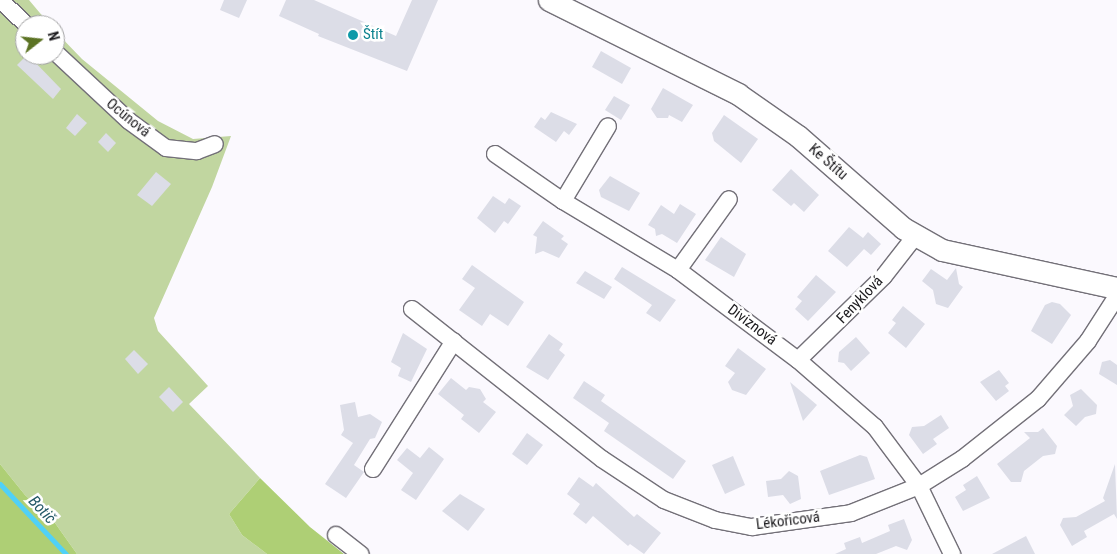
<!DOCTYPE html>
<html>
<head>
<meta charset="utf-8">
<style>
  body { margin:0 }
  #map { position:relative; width:1117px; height:554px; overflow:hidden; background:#fbf9fe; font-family:"Roboto Condensed",sans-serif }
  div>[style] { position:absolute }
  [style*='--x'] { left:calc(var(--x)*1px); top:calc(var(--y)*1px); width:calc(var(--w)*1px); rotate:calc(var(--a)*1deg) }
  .green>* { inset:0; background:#c1d6a0 }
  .forest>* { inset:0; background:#aecf75 }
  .stream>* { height:5px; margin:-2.5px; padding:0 2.5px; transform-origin:2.5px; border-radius:2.5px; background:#50d1f7 }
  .building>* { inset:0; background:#dcdde7 }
  .roads { filter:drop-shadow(1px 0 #737078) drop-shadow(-1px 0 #737078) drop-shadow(0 1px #737078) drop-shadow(0 -1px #737078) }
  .minor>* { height:16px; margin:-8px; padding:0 8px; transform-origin:8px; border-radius:8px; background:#fff }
  .tertiary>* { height:21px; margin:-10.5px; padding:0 10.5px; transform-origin:10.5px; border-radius:10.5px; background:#fff }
  .dots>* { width:14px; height:14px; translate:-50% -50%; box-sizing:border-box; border:2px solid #fff; border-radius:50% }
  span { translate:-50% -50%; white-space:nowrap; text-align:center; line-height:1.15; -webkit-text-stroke:5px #fff; paint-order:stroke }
  .culture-label { font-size:15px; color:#0d838f }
  .left { translate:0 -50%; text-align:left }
  .street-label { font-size:15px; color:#1c1b1e }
  .water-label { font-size:16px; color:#235867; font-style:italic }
  .north { position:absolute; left:15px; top:15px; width:50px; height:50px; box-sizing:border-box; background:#fff; border:1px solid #a4a4a5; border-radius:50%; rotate:74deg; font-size:14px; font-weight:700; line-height:20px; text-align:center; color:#1c1b1e }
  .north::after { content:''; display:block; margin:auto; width:18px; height:22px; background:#5c7324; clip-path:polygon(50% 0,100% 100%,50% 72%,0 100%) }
</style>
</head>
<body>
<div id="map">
  <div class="green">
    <div style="clip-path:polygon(0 0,29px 0,50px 25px,25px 25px,25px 55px,55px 55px,55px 31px,82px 59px,158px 121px,193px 139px,231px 136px,212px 187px,154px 318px,158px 331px,208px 386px,189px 404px,260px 478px,229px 514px,242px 535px,267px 554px,77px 554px,55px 523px,25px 495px,0 464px)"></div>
  </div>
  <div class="forest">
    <div style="clip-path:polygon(0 464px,25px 495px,55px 523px,77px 554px,0 554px)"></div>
    <div style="clip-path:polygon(260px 478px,310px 527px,344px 554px,267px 554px,242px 535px,229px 514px)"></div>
  </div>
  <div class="stream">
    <div style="--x:0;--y:484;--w:96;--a:46.7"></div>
  </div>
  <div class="building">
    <div style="clip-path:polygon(224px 0,247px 0,239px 18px,220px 10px)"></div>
    <div style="clip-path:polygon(286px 0,314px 0,396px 36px,412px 0,438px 0,407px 71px,318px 36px,319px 34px,279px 16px)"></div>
    <div style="clip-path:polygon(601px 51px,631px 68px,622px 84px,592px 67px)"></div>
    <div style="clip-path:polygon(25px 57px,30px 57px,61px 89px,53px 99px,17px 65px)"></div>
    <div style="clip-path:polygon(663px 88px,693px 105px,682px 122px,669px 115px,668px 118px,657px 118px,651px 109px)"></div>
    <div style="clip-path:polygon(614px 96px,630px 105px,621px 120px,605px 110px)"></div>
    <div style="clip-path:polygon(551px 112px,577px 124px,569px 135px,564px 131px,556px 142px,534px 127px,541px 117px,545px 120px)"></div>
    <div style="clip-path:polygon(77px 114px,87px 123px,75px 136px,66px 128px)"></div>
    <div style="clip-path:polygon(724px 115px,758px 139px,741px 163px,714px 141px,712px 133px)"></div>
    <div style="clip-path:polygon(106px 133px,116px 143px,108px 152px,98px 142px)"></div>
    <div style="clip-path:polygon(791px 169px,819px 195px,804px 212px,794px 203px,791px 206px,772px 190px)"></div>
    <div style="clip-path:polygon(156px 172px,171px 184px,152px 206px,137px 195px)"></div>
    <div style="clip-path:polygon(610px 176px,640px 193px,629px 211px,601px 197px,599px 190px)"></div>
    <div style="clip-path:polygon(493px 196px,505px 204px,509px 198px,521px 206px,508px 224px,504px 221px,495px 233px,477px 218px)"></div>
    <div style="clip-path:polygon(680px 204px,696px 214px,677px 243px,662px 234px,656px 236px,655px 229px,648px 225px,661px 205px,674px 214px)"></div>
    <div style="clip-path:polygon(543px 221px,564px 236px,561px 239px,568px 244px,559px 258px,543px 251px,535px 254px,537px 237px,533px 235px)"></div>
    <div style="clip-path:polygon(849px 227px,863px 238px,868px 232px,881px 244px,871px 255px,864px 249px,847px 267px,828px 251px)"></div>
    <div style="clip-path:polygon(721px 237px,746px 254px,734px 277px,705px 260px)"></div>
    <div style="clip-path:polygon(472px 265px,524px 302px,508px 326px,490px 314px,482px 326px,459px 310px,475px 288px,462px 279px)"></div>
    <div style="clip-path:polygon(622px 267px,676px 300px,660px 322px,646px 313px,652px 305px,614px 279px)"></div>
    <div style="clip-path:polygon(956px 268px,959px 284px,963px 287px,948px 308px,936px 304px,933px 290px,922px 281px,931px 269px,947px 280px)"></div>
    <div style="clip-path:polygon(585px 271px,612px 287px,604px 299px,576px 283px)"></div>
    <div style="clip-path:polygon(816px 275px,836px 292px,808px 321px,795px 309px,802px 301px,797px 297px)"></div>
    <div style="clip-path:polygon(1052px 302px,1060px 304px,1071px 315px,1052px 344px,1031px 331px,1045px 305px)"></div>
    <div style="clip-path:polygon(903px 306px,925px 324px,906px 348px,888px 333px,896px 323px,892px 320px)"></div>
    <div style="clip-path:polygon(403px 333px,427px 349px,411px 382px,398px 376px,401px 368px,391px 362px)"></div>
    <div style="clip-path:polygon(549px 334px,563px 344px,559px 350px,565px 355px,548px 380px,526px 367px)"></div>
    <div style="clip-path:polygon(856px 337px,870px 353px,851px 371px,844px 363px,838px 362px,839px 352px)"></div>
    <div style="clip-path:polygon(738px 348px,766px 369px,746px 395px,732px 390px,728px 382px,735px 373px,725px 366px)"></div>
    <div style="clip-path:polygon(134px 350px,148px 364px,138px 374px,125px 359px)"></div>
    <div style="clip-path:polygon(1110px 360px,1117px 365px,1117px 385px,1099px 374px,1102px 362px)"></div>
    <div style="clip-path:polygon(999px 370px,1009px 383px,1005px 386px,1009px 391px,996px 401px,980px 382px)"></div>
    <div style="clip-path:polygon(451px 378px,466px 390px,469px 387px,480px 389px,486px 399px,483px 402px,496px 412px,479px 433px,461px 419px,464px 415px,438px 394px)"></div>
    <div style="clip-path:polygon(584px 381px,605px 395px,601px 401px,686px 461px,673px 479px,604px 431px,609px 423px,573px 398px)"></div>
    <div style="clip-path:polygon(790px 382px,817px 405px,803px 421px)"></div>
    <div style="clip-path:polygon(169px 387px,183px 402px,173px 412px,159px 397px)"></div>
    <div style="clip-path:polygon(1081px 389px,1097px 405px,1096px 414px,1085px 417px,1076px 426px,1064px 415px,1073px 406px,1070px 395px)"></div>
    <div style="clip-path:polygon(355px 402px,358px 417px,370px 414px,382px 422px,375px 438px,370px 439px,354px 465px,364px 472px,346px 498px,325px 484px,353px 443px,341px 435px,344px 430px,340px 405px)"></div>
    <div style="clip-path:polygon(941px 415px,949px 428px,933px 439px,937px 444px,923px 454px,909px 435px,912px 427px,924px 426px)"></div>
    <div style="clip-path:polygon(1043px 428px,1057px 446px,1055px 454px,1043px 456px,1024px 471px,1021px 482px,1011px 482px,997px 464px,1030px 438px,1024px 432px,1038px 432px)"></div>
    <div style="clip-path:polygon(527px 433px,543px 445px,527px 465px,512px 454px)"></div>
    <div style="clip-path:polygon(429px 447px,444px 459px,416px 500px,401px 490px,413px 473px,397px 460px,407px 448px,420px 458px)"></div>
    <div style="clip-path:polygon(860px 455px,867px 457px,875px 479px,829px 495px,820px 471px)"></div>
    <div style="clip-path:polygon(733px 456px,745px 485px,725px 494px,712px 465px)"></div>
    <div style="clip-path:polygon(1115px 464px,1117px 519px,1114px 514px,1084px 531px,1087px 537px,1072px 546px,1060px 525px,1063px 518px,1076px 517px,1105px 501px,1103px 498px)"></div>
    <div style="clip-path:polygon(789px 471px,798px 476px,801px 499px,790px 504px,783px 495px,768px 497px,766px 481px,781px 479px)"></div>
    <div style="clip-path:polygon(977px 476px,990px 498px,963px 511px,955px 497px,966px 490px,963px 485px)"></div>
    <div style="clip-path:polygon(579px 477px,593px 487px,596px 483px,634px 517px,637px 514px,661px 533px,644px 554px,630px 544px,628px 546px,593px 516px,586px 524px,573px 514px,580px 504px,567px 494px)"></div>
    <div style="clip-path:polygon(460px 494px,485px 509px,468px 531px,442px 511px)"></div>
    <div style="clip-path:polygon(904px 519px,912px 540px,907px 550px,896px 546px,876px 554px,835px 554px,846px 549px,844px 543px,860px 537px,862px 543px,890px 531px,888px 525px)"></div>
    <div style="clip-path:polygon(1026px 536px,1035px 554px,992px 554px)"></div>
  </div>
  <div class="roads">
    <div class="minor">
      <div style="--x:0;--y:0;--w:37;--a:43"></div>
      <div style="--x:55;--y:52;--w:101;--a:43"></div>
      <div style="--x:129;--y:121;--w:46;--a:36.1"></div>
      <div style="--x:166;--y:148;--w:31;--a:6"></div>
      <div style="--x:197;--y:151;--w:19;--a:-21"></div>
      <div style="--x:495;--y:154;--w:83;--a:34.7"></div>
      <div style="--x:563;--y:201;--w:134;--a:31"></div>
      <div style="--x:678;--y:270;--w:150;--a:36.9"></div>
      <div style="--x:798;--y:360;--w:102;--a:41"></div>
      <div style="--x:875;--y:427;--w:74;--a:53.3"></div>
      <div style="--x:919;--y:486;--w:76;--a:64.1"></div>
      <div style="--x:563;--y:201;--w:87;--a:-59"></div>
      <div style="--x:678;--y:270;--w:87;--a:-54.3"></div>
      <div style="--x:412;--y:309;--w:242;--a:38.3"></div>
      <div style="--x:602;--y:459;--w:74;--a:33.5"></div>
      <div style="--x:664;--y:500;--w:55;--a:21.4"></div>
      <div style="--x:715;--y:520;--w:38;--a:11"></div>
      <div style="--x:752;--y:527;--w:100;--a:-8"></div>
      <div style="--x:851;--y:513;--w:73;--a:-21.7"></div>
      <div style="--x:919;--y:486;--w:51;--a:-32.1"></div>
      <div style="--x:962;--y:459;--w:97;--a:-38.3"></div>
      <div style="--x:1038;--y:399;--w:77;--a:-49.2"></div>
      <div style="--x:1088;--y:341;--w:54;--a:-57.2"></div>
      <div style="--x:798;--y:360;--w:120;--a:-44.3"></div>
      <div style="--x:884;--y:276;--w:52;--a:-52"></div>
      <div style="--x:373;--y:469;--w:151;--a:-57.7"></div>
      <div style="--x:336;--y:535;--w:31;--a:38"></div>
    </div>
    <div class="tertiary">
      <div style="--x:549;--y:0;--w:211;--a:26.4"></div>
      <div style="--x:738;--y:94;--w:73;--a:35"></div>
      <div style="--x:798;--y:136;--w:140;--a:41.2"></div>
      <div style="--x:903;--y:228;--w:45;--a:29.4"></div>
      <div style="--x:942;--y:250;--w:179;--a:12.3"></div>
    </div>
  </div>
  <div class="dots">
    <div style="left:353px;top:35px;background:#0f9aa8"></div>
  </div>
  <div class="culture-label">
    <span class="left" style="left:363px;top:35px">Štít</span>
  </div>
  <div class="street-label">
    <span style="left:128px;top:118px;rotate:39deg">Ocúnová</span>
    <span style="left:828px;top:162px;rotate:41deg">Ke Štítu</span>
    <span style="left:860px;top:300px;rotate:-46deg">Fenyklová</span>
    <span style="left:752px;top:325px;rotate:37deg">Diviznová</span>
    <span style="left:788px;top:521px;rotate:-7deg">Lékořicová</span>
  </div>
  <div class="water-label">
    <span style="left:42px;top:510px;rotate:47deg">Botič</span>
  </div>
  <div class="north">N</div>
</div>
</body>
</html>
